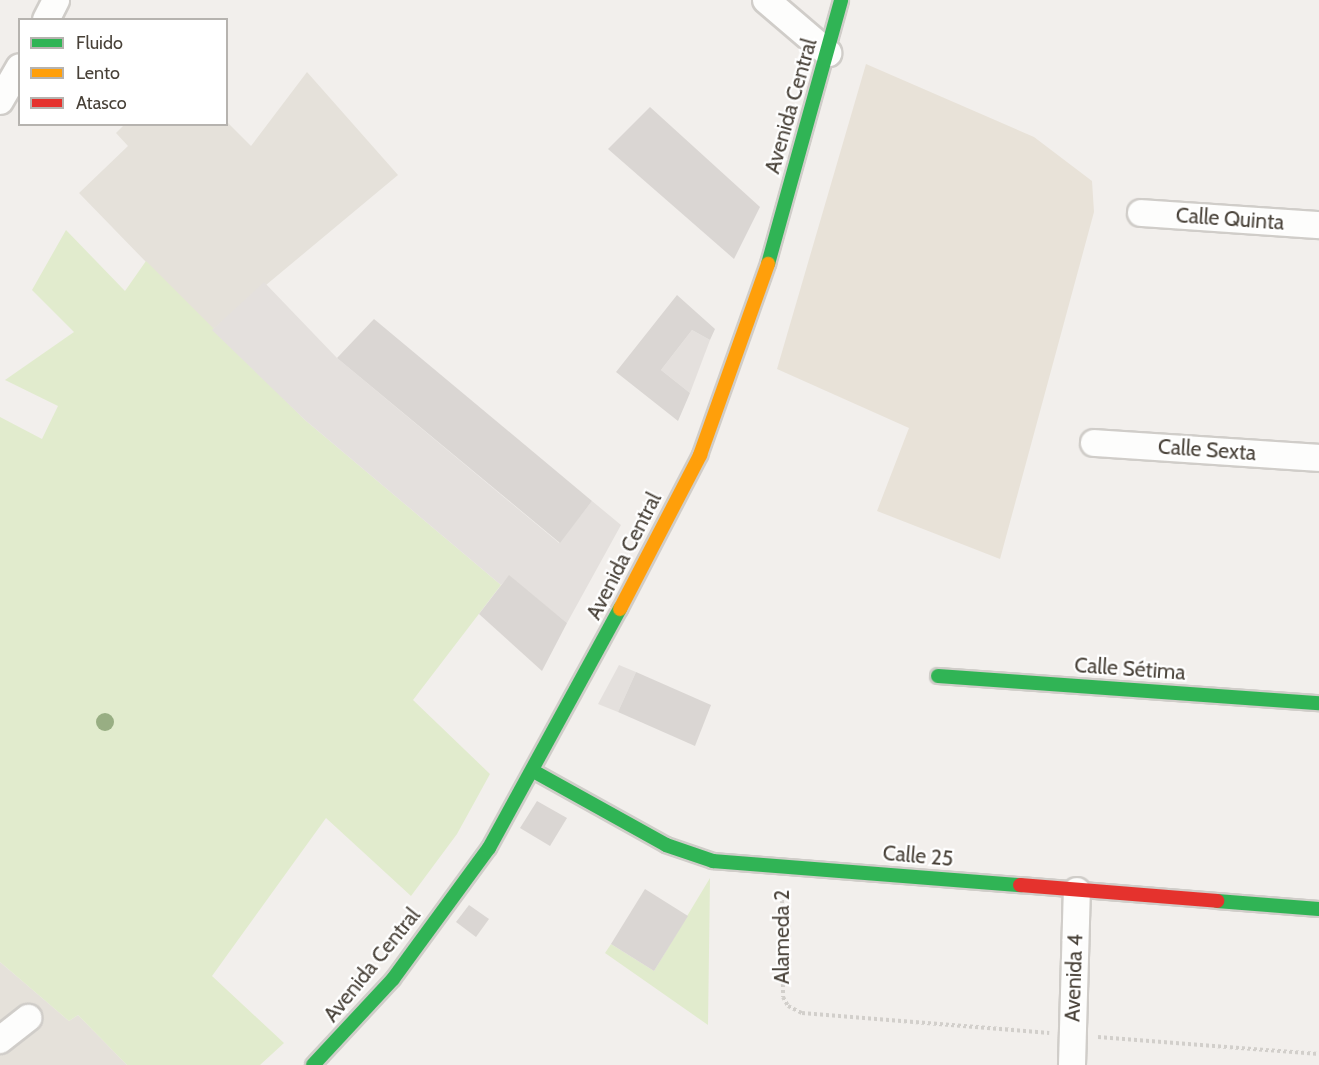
<!DOCTYPE html>
<html>
<head>
<meta charset="utf-8">
<style>
  body { margin:0 }
  #map { position:relative; width:1319px; height:1065px; overflow:hidden; background:#f2efec; font-family:Cabin,sans-serif }
  div>[style] { position:absolute }
  [style*='--x'] { left:calc(var(--x)*1px); top:calc(var(--y)*1px); width:calc(var(--w)*1px); rotate:calc(var(--a)*1deg) }
  .residential>* { inset:0; background:#e5e1da }
  .education>* { inset:0; background:#e8e2d8 }
  .green>* { inset:0; background:#e1ebcd }
  .parking>* { inset:0; background:#e4e0dd }
  .building>* { inset:0; background:#dad6d3 }
  .path>* { height:4px; margin-top:-2px; transform-origin:0; background:repeating-linear-gradient(90deg,#d2cfcb 0 3px,transparent 0 6px) }
  .roads { filter:drop-shadow(2px 0 #d0cdc9) drop-shadow(-2px 0 #d0cdc9) drop-shadow(0 2px #d0cdc9) drop-shadow(0 -2px #d0cdc9) }
  .street>* { height:26px; margin:-13px; padding:0 13px; transform-origin:13px; border-radius:13px; background:#fdfdfc }
  .fast>* { height:14px; margin:-7px; padding:0 7px; transform-origin:7px; border-radius:7px; background:#30b455 }
  .slow>* { height:14px; margin:-7px; padding:0 7px; transform-origin:7px; border-radius:7px; background:#ff9f0a }
  .jam>* { height:14px; margin:-7px; padding:0 7px; transform-origin:7px; border-radius:7px; background:#e5322d }
  .trees>* { width:18px; height:18px; margin:-9px; border-radius:50%; background:#98ae83 }
  span { translate:-50% -50%; white-space:nowrap; text-align:center; line-height:1.15; -webkit-text-stroke:4.5px #fff; paint-order:stroke }
  .street-label { font-size:21px; color:#484138 }
  .legend { position:absolute; left:18px; top:18px; width:210px; height:108px; box-sizing:border-box; background:#fff; border:2px solid #b6b3af; margin:0; padding:8px 10px; list-style:none; font-size:18px; color:#484138 }
  .legend li { display:flex; align-items:center; gap:12px; height:30px }
  .legend b { width:30px; border:2px solid #b6b3af }
</style>
</head>
<body>
<div id="map">
  <div class="residential">
    <div style="clip-path:polygon(307px 72px,398px 175px,212px 330px,79px 193px,128px 146px,116px 133px,124px 125px,227px 122px,251px 146px)"></div>
    <div style="clip-path:polygon(0 962px,69px 1021px,78px 1015px,127px 1065px,0 1065px)"></div>
  </div>
  <div class="education">
    <div style="clip-path:polygon(866px 64px,1034px 137px,1092px 181px,1094px 212px,1000px 559px,877px 511px,909px 428px,777px 369px)"></div>
  </div>
  <div class="green">
    <div style="clip-path:polygon(66px 230px,125px 291px,146px 261px,305px 420px,501px 585px,413px 700px,490px 774px,457px 834px,411px 896px,326px 818px,212px 976px,284px 1043px,260px 1065px,127px 1065px,78px 1015px,69px 1021px,0 962px,0 417px,42px 439px,58px 406px,5px 380px,74px 332px,32px 290px)"></div>
    <div style="clip-path:polygon(710px 878px,708px 1025px,605px 953px,611px 944px,654px 971px)"></div>
  </div>
  <div class="parking">
    <div style="clip-path:polygon(264px 282px,337px 358px,559px 543px,592px 501px,621px 525px,567px 623px,509px 576px,501px 585px,305px 420px,212px 330px)"></div>
    <div style="clip-path:polygon(692px 330px,710px 340px,690px 393px,661px 370px)"></div>
    <div style="clip-path:polygon(619px 665px,636px 672px,618px 712px,598px 704px)"></div>
  </div>
  <div class="building">
    <div style="clip-path:polygon(650px 107px,760px 207px,734px 259px,608px 149px)"></div>
    <div style="clip-path:polygon(677px 295px,715px 329px,710px 340px,692px 330px,661px 370px,690px 393px,678px 421px,616px 372px)"></div>
    <div style="clip-path:polygon(374px 319px,592px 501px,560px 543px,337px 358px)"></div>
    <div style="clip-path:polygon(509px 575px,567px 623px,542px 671px,479px 614px)"></div>
    <div style="clip-path:polygon(636px 672px,711px 705px,695px 746px,618px 712px)"></div>
    <div style="clip-path:polygon(537px 801px,567px 818px,550px 846px,520px 828px)"></div>
    <div style="clip-path:polygon(645px 889px,688px 916px,654px 971px,611px 944px)"></div>
    <div style="clip-path:polygon(469px 905px,489px 919px,476px 937px,456px 922px)"></div>
  </div>
  <div class="path">
    <div style="--x:782;--y:894;--w:103;--a:89.4"></div>
    <div style="--x:783;--y:997;--w:10;--a:61"></div>
    <div style="--x:788;--y:1006;--w:16;--a:27"></div>
    <div style="--x:802;--y:1013;--w:248;--a:4.6"></div>
    <div style="--x:1098;--y:1037;--w:222;--a:4.4"></div>
  </div>
  <div class="roads">
    <div class="street">
      <div style="--x:766;--y:0;--w:82;--a:40.5"></div>
      <div style="--x:46;--y:20;--w:22;--a:-63"></div>
      <div style="--x:0;--y:101;--w:39;--a:-60"></div>
      <div style="--x:1141;--y:213;--w:178;--a:3.9"></div>
      <div style="--x:1094;--y:443;--w:225;--a:3.8"></div>
      <div style="--x:0;--y:1040;--w:36;--a:-38"></div>
      <div style="--x:1072;--y:1065;--w:174;--a:-88.4"></div>
    </div>
    <div class="fast">
      <div style="--x:768;--y:264;--w:274;--a:-74.5"></div>
      <div style="--x:938;--y:676;--w:382;--a:4.1"></div>
      <div style="--x:535;--y:772;--w:150;--a:29.1"></div>
      <div style="--x:666;--y:845;--w:50;--a:18.8"></div>
      <div style="--x:713;--y:861;--w:308;--a:4.5"></div>
      <div style="--x:1217;--y:901;--w:102;--a:4.5"></div>
      <div style="--x:313;--y:1065;--w:117;--a:-47.1"></div>
      <div style="--x:393;--y:979;--w:162;--a:-53.8"></div>
      <div style="--x:489;--y:848;--w:273;--a:-61.3"></div>
    </div>
    <div class="slow">
      <div style="--x:620;--y:609;--w:174;--a:-62.5"></div>
      <div style="--x:700;--y:455;--w:203;--a:-70.4"></div>
    </div>
    <div class="jam">
      <div style="--x:1020;--y:885;--w:198;--a:4.6"></div>
    </div>
  </div>
  <div class="trees">
    <div style="left:105px;top:722px"></div>
  </div>
  <div class="street-label">
    <span style="left:791px;top:106px;rotate:-74deg">Avenida Central</span>
    <span style="left:1230px;top:219px;rotate:4deg">Calle Quinta</span>
    <span style="left:1207px;top:450px;rotate:4deg">Calle Sexta</span>
    <span style="left:624px;top:556px;rotate:-63deg">Avenida Central</span>
    <span style="left:1130px;top:669px;rotate:4deg">Calle Sétima</span>
    <span style="left:918px;top:856px;rotate:5deg">Calle 25</span>
    <span style="left:782px;top:937px;rotate:-90deg">Alameda 2</span>
    <span style="left:372px;top:965px;rotate:-51deg">Avenida Central</span>
    <span style="left:1074px;top:978px;rotate:-88deg">Avenida 4</span>
  </div>
  <ul class="legend">
  <li><b style="height:8px;background:#30b455"></b>Fluido</li>
  <li><b style="height:8px;background:#ff9f0a"></b>Lento</li>
  <li><b style="height:8px;background:#e5322d"></b>Atasco</li>
  </ul>
</div>
</body>
</html>
